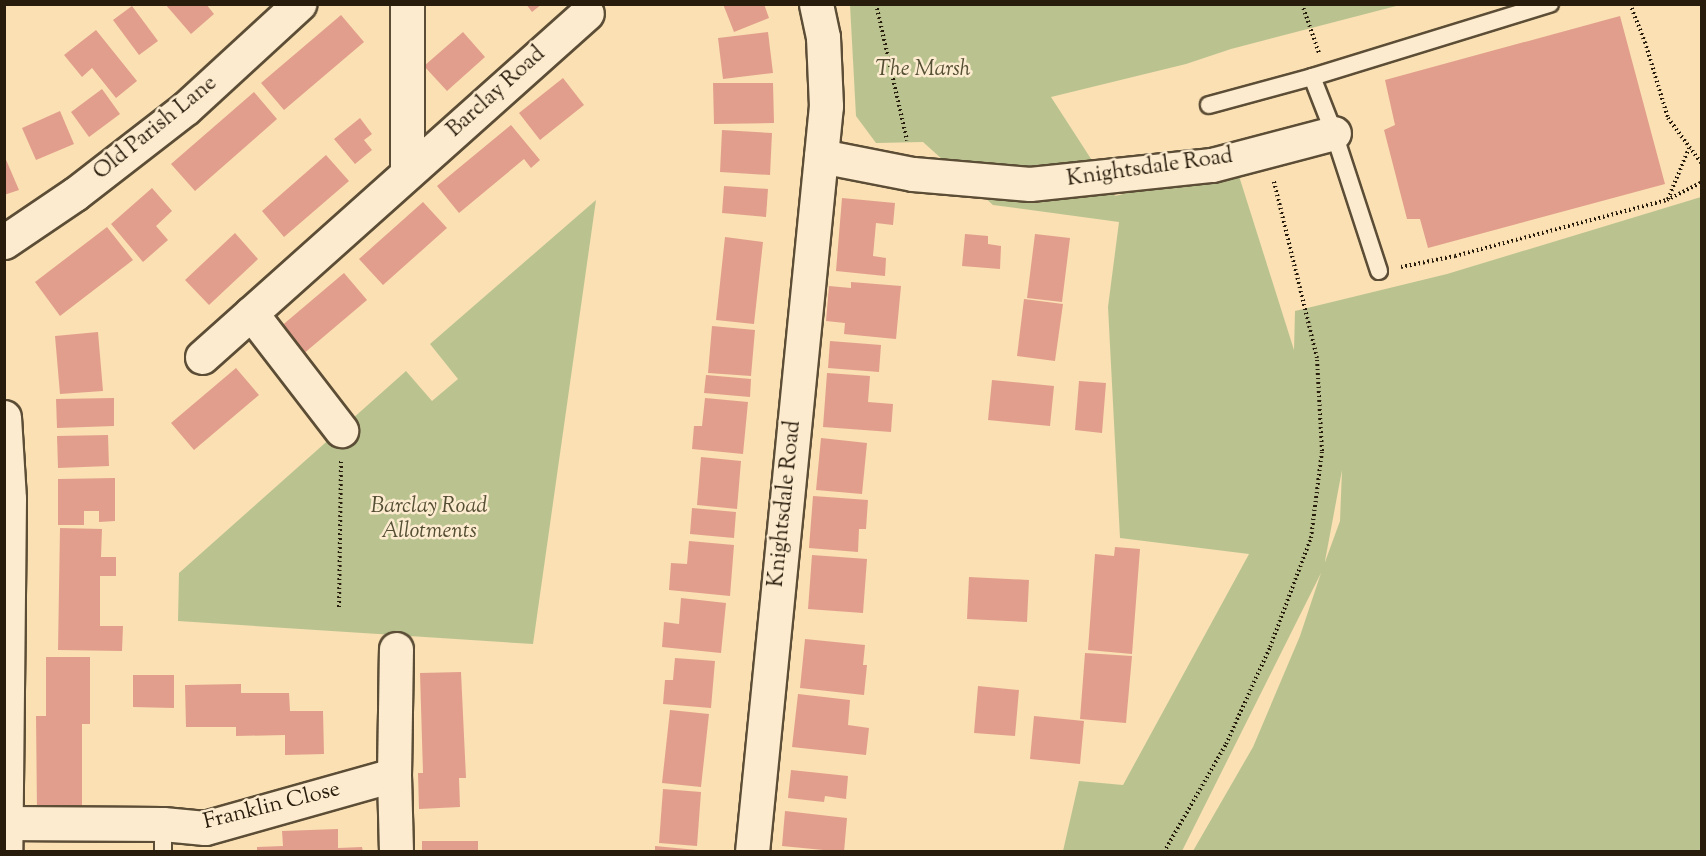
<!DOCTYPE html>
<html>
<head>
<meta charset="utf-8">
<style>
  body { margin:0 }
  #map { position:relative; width:1706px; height:856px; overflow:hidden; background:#fae0b3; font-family:"Sorts Mill Goudy",serif }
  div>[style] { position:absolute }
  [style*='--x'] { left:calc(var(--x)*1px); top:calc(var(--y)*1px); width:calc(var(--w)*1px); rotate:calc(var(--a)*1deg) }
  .green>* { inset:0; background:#bac390 }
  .building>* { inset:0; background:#e29e8c }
  .path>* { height:4px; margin-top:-2px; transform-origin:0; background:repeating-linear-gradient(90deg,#281c0c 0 1.5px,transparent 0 4.5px) }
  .roads { filter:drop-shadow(2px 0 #5c4d36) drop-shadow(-2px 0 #5c4d36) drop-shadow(0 2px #5c4d36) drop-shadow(0 -2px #5c4d36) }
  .lane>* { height:16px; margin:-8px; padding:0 8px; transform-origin:8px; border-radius:8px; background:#fcebce }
  .street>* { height:33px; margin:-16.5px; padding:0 16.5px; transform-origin:16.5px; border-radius:16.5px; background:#fcebce }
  span { translate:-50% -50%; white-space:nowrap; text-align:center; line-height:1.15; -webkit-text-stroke:5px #fcebce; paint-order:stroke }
  .park-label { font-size:22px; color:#544e34; font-style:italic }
  .street-label { font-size:22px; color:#281c0c }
  .frame { position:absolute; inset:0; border:6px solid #281c0c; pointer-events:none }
</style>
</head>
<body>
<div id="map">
  <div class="green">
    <div style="clip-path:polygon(evenodd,850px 5px,1400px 5px,1231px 49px,1186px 64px,1051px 97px,1115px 196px,1166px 184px,1239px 176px,1294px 350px,1295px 311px,1447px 274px,1701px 197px,1701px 851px,1193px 851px,1253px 747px,1300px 636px,1321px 573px,1182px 851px,1063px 851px,1079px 781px,1123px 785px,1249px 554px,1120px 538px,1108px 307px,1119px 222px,993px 205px,923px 142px,876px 143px,856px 116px,850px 5px,1342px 470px,1340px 521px,1325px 562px,1325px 561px,1342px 470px)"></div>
    <div style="clip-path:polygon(596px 200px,533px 644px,178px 621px,179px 573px,406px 371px,432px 401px,458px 379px,430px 344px)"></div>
  </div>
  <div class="building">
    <div style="clip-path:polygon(165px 4px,206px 4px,214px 14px,191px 34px)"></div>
    <div style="clip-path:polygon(526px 4px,542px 4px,532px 12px)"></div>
    <div style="clip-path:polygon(723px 4px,764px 4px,769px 18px,734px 32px)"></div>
    <div style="clip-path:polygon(132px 6px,158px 41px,139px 55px,113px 20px)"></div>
    <div style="clip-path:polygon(341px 15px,364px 42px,284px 110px,261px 83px)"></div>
    <div style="clip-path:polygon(1620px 16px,1665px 184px,1428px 248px,1420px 219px,1407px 219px,1384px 130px,1395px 125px,1385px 80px)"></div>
    <div style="clip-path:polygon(96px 30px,137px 81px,116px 98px,92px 68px,82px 77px,64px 55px)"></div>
    <div style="clip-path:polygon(463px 32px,485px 57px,447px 91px,424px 66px)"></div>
    <div style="clip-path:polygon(768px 32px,773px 73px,723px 79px,718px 38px)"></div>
    <div style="clip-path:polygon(563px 78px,584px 105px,540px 140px,519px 113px)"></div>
    <div style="clip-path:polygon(713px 83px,773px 83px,774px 123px,714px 124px)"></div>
    <div style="clip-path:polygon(102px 89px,120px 114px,89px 137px,71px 112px)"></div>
    <div style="clip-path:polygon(254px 92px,277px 119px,195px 191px,171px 164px)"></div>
    <div style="clip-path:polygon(60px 111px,74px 144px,36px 160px,22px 128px)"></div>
    <div style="clip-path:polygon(360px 118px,372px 134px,364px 140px,372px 150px,355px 164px,334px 139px)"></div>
    <div style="clip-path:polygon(511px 125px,540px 160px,531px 168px,524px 159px,459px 213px,437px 186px)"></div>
    <div style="clip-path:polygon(722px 130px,772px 133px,770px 175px,720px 172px)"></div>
    <div style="clip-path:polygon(4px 155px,19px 190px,4px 195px)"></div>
    <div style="clip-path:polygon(326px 155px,349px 181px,284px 237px,262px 211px)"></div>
    <div style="clip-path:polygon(724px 186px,768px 189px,766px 217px,722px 213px)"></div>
    <div style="clip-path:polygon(152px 188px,172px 211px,156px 226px,168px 240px,143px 262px,111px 224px)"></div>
    <div style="clip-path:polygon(842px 198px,895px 203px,893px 225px,876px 223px,873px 256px,886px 258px,885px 276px,836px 271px)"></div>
    <div style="clip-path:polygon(423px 202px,447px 228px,383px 285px,359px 259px)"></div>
    <div style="clip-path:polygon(107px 227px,133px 260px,60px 316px,35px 282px)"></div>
    <div style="clip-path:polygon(235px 233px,258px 259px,209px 305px,185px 280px)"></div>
    <div style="clip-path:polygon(965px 234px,988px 236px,988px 244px,1001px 246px,1000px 269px,962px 266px)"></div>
    <div style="clip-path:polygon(1035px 234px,1070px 238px,1062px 302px,1027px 298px)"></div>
    <div style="clip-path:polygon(725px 237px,763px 242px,754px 324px,716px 320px)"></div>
    <div style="clip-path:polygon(344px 273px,367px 300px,302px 355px,279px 328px)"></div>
    <div style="clip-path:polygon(851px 282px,901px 286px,896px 339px,844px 334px,845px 323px,826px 321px,829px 286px,851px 288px)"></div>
    <div style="clip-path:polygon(1024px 299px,1063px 304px,1055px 361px,1017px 356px)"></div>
    <div style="clip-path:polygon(712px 326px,755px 330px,751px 376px,708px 373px)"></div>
    <div style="clip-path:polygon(98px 332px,103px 391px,60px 394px,55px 336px)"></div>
    <div style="clip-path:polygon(830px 341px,881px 345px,879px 372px,828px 368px)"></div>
    <div style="clip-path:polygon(236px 368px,259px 395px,194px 450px,171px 423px)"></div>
    <div style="clip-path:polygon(827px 373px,870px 376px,868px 402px,893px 404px,891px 432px,823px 427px)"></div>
    <div style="clip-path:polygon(706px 375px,751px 379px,750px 397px,704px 393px)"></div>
    <div style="clip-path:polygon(992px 380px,1054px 386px,1050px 426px,988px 420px)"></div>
    <div style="clip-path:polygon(1079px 381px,1106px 383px,1102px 433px,1075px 430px)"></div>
    <div style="clip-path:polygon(114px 398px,114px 426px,57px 428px,56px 399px)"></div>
    <div style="clip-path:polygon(705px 398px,748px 402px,743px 454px,692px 449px,694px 426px,702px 426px)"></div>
    <div style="clip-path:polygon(108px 435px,109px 466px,58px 468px,57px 436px)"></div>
    <div style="clip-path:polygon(821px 438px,867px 443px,862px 494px,816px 490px)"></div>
    <div style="clip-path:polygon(701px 457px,741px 461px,737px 509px,697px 505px)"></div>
    <div style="clip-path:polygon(115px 478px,115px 521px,99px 522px,99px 511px,84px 511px,84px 525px,58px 525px,58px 479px)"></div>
    <div style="clip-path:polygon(813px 496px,868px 500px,866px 529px,859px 529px,858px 552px,809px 548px)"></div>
    <div style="clip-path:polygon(692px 508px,736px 512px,734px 538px,690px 534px)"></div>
    <div style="clip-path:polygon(60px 528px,102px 529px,101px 557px,116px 557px,116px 576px,100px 576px,100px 626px,123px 626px,122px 651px,58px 650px)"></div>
    <div style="clip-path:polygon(689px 541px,734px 545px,730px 596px,669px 590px,671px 563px,687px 564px)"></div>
    <div style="clip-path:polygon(1115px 547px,1140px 549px,1132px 654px,1088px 650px,1095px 554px,1114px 556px)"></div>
    <div style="clip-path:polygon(812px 555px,867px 559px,863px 613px,808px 609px)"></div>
    <div style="clip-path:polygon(969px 577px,1029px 580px,1027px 622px,967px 619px)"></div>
    <div style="clip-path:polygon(681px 598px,726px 603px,721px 653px,662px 647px,664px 622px,679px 624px)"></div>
    <div style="clip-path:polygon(805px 639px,865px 645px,863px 665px,867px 665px,864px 695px,800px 688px)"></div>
    <div style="clip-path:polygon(1085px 653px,1132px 656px,1126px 723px,1080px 719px)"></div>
    <div style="clip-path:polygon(46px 657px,90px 657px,90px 724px,82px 724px,82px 812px,37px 812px,36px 716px,46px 716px)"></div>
    <div style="clip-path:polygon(675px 658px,715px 661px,711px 708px,663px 704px,665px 680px,673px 680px)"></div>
    <div style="clip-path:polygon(461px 672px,466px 778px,459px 778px,460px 807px,419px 809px,418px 773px,423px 773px,420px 673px)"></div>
    <div style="clip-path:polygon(133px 675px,174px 675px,174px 708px,133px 707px)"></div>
    <div style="clip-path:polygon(241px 684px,241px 693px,289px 693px,290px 711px,323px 711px,324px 754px,285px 755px,285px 735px,236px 736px,236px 727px,186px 727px,185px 685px)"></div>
    <div style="clip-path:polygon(978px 686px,1019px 690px,1015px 736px,974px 733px)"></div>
    <div style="clip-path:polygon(798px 694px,850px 700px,848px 725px,869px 728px,866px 755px,792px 747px)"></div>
    <div style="clip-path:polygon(670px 710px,709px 714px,701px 787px,662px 783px)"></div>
    <div style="clip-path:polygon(1034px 716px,1084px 721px,1080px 764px,1030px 759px)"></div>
    <div style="clip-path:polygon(791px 770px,848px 776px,846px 799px,825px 796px,824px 802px,788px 798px)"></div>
    <div style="clip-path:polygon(663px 789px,701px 792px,697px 846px,659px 843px)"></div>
    <div style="clip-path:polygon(785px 811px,847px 818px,844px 852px,782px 846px)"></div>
    <div style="clip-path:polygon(338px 829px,338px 848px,362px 847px,363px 852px,257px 852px,257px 847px,283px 846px,282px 831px)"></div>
    <div style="clip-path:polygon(422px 841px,478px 841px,478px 852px,422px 852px)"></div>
    <div style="clip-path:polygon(655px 846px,697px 850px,697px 852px,655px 852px)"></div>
  </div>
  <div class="path">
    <div style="--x:876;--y:4;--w:140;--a:77.2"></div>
    <div style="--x:1302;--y:4;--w:52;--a:70.9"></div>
    <div style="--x:1630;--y:4;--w:41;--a:68.5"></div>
    <div style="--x:1645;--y:42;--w:79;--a:73.2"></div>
    <div style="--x:1668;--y:118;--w:57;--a:53.5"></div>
    <div style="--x:1668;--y:199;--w:55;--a:-67.6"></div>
    <div style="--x:1401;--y:267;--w:55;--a:-11.5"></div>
    <div style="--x:1455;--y:256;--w:219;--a:-14.8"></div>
    <div style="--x:1667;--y:200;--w:39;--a:-27"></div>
    <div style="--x:339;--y:607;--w:146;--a:-89.2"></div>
    <div style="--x:1164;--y:852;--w:125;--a:-60.1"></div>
    <div style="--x:1226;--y:744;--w:107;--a:-65.6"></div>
    <div style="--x:1270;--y:647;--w:116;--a:-69.4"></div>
    <div style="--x:1311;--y:538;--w:88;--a:-82.8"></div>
    <div style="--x:1322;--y:451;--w:93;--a:-93.1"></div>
    <div style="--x:1317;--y:358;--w:182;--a:-103.7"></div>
  </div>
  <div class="roads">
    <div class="lane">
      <div style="--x:1209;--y:105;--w:107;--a:-15.2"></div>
      <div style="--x:1379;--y:271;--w:145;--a:-108.1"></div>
      <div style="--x:1334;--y:133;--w:60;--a:-111.4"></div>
      <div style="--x:1312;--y:77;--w:249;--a:-17.1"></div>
      <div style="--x:163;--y:852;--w:28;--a:-90"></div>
    </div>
    <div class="street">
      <div style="--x:407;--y:4;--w:169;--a:90"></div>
      <div style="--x:821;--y:156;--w:94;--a:11.1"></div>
      <div style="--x:913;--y:174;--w:117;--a:4.9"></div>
      <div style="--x:1030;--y:184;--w:183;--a:-6"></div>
      <div style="--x:1212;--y:165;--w:126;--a:-14.7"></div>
      <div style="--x:4;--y:242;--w:86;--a:-34.1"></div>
      <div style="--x:75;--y:194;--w:140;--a:-37.8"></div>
      <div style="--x:186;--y:108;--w:154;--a:-42.6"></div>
      <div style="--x:251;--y:313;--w:148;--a:52.4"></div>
      <div style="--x:202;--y:357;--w:516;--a:-41.78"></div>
      <div style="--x:4;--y:417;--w:82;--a:86.5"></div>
      <div style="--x:9;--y:499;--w:353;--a:90.6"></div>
      <div style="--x:394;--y:775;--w:77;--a:88.5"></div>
      <div style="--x:4;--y:823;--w:159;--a:0.4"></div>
      <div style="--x:163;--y:824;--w:42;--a:5.4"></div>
      <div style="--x:205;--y:828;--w:196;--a:-15.7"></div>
      <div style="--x:394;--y:775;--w:126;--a:-89.1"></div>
      <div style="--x:752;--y:852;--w:750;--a:-84.34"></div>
      <div style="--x:826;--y:106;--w:69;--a:-92.5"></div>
      <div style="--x:823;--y:37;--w:34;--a:-102"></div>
    </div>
  </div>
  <div class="park-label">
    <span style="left:923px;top:71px">The Marsh</span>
    <span style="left:429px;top:520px">Barclay Road<br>Allotments</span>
  </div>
  <div class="street-label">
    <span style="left:497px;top:93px;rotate:-42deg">Barclay Road</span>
    <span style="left:156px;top:129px;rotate:-39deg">Old Parish Lane</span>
    <span style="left:1150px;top:169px;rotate:-8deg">Knightsdale Road</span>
    <span style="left:786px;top:504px;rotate:-84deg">Knightsdale Road</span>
    <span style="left:272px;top:807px;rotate:-14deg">Franklin Close</span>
  </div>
  <div class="frame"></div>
</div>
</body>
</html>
